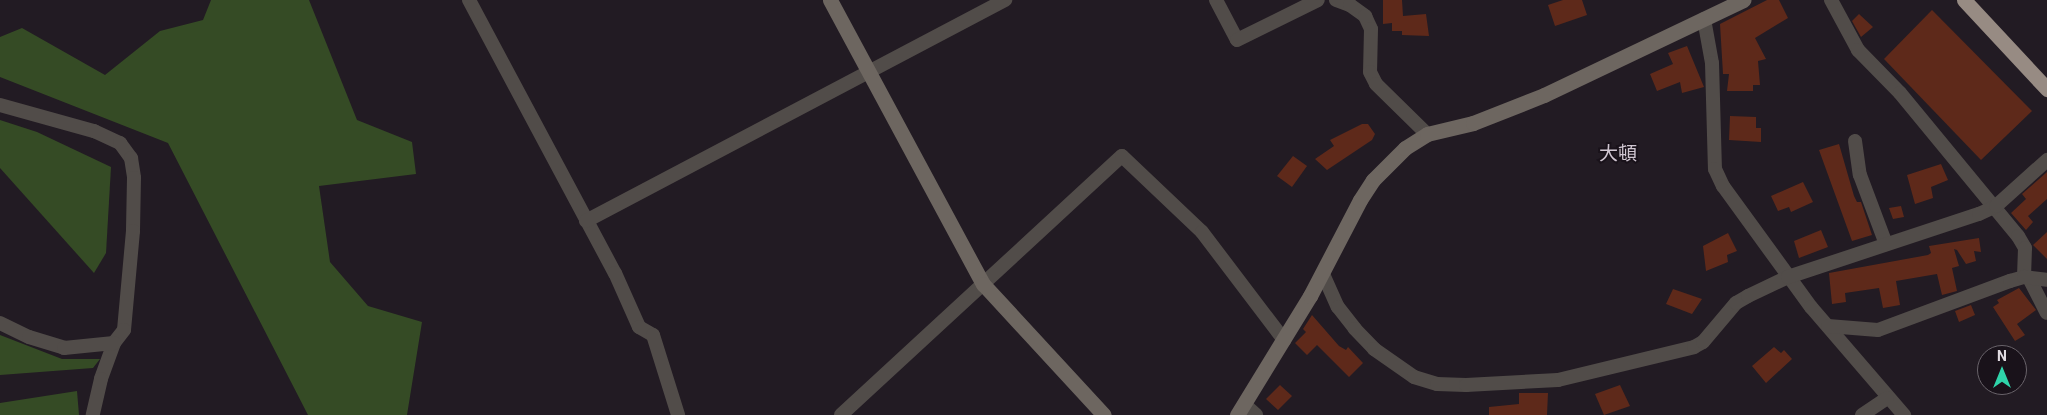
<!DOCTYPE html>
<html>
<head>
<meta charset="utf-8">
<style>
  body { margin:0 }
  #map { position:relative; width:2047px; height:415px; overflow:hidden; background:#221b23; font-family:Roboto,"Noto Sans JP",sans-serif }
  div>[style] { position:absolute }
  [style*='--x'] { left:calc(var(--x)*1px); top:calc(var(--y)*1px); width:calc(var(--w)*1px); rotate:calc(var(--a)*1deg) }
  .green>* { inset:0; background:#354b25 }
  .building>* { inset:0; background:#5e291a }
  .street>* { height:14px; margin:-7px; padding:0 7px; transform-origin:7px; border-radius:7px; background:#514c49 }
  .secondary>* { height:15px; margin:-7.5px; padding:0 7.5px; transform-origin:7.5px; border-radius:7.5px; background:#6d6660 }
  .highway>* { height:15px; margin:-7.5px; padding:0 7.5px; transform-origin:7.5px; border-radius:7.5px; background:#978b83 }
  span { translate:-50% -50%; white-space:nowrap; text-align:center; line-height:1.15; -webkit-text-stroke:4px #19121a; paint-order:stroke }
  .quarter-label { font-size:19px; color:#d0c6d1 }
  .north { position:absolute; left:1977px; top:345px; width:50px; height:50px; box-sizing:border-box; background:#19121a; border:1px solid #69636a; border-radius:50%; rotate:0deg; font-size:14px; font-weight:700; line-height:20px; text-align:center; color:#e1dce2 }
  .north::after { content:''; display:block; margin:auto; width:18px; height:22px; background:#2fd4aa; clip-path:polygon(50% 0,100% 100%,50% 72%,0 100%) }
</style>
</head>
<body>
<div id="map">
  <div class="green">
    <div style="clip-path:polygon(211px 0,309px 0,357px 120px,412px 142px,416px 174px,319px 186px,330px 262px,368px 306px,422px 322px,407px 415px,308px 415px,168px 143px,0 77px,0 37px,22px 28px,105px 75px,160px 31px,203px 20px)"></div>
    <div style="clip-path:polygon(0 120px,37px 132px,111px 167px,106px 253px,94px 273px,0 168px)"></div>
    <div style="clip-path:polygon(0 335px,62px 359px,100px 359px,93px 368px,0 375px)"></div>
    <div style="clip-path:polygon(77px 391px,79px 415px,0 415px,0 403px)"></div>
  </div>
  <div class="building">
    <div style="clip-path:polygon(1383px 0,1402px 0,1403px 16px,1426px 14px,1429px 36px,1402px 35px,1402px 31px,1392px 31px,1392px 23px,1383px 24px)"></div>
    <div style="clip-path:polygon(1563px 0,1582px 0,1587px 15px,1555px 26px,1548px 5px)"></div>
    <div style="clip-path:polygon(1767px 0,1779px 0,1788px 18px,1755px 38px,1766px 59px,1758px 61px,1760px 85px,1753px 85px,1753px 91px,1727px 91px,1729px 74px,1723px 74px,1720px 24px)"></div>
    <div style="clip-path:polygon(1932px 10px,2032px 111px,1981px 160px,1884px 59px)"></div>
    <div style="clip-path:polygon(1859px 14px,1873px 27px,1861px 37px,1852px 21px)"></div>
    <div style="clip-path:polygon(1687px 46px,1704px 87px,1682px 93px,1680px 82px,1657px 91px,1650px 74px,1673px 64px,1668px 53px)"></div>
    <div style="clip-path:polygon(1730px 116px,1756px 117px,1756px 128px,1761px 128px,1761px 142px,1729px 140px)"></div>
    <div style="clip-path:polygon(1362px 124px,1368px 124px,1375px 134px,1372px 140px,1327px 170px,1315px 159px,1334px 146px,1330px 140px)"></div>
    <div style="clip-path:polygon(1839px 144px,1854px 196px,1857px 202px,1861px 202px,1872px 235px,1852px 241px,1819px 150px)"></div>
    <div style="clip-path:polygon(1293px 156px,1307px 166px,1292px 187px,1277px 176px)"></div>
    <div style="clip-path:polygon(1941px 164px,1948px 180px,1931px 187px,1933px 198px,1915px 204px,1907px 175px)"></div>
    <div style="clip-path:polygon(2047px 172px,2047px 199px,2028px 216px,2033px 222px,2026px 230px,2011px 213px,2026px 199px,2022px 194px)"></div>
    <div style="clip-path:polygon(1803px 182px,1813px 202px,1791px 212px,1789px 207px,1778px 211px,1771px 196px)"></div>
    <div style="clip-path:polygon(1901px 206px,1904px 217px,1893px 219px,1889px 208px)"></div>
    <div style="clip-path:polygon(1821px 230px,1828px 247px,1799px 258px,1794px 241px)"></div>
    <div style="clip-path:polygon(2047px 232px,2047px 259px,2033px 245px)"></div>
    <div style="clip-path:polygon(1728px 233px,1737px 251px,1727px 255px,1728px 262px,1706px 271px,1703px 246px)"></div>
    <div style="clip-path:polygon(1979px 238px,1981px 252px,1974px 251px,1976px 261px,1966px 264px,1957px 250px,1954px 249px,1959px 266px,1952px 268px,1957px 291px,1942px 295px,1937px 274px,1896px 281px,1900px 305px,1883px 308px,1879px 288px,1845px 293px,1846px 302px,1832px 304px,1829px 273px,1928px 255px,1931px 253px,1929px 246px)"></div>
    <div style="clip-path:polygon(2019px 288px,2036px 310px,2017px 324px,2025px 335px,2015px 341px,1993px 307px,1999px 303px,1997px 300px)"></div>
    <div style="clip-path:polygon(1673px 289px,1702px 299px,1692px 314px,1666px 304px)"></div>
    <div style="clip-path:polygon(1971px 305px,1975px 315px,1959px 322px,1955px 311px)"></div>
    <div style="clip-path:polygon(1312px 315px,1339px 346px,1346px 350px,1348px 347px,1363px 363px,1349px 377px,1317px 345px,1307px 355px,1295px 343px,1306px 332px,1303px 329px)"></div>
    <div style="clip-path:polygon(1774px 347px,1781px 353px,1784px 350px,1792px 359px,1766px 383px,1752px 366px)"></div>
    <div style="clip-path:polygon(1280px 385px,1292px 396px,1278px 410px,1266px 399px)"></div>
    <div style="clip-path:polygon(1620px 385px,1630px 406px,1604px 415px,1595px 394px)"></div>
    <div style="clip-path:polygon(1519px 393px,1548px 393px,1547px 415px,1489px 415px,1489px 407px,1519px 404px)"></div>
  </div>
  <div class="street">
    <div style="--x:469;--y:0;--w:310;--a:61.9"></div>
    <div style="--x:615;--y:273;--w:59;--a:66"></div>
    <div style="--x:639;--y:327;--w:16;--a:30"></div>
    <div style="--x:653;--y:335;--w:84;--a:72.6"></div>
    <div style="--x:1216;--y:0;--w:45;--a:62.3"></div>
    <div style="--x:1237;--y:40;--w:90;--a:-26.3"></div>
    <div style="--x:1336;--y:0;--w:15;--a:20"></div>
    <div style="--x:1350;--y:5;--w:19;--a:36"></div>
    <div style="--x:1365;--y:16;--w:14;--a:65"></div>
    <div style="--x:1371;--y:29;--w:43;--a:91.3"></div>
    <div style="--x:1370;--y:72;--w:13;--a:63"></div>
    <div style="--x:1376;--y:84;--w:71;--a:44.4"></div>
    <div style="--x:1831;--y:0;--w:57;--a:61.6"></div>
    <div style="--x:1858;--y:50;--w:60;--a:45.7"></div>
    <div style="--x:1900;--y:93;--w:185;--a:50.5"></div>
    <div style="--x:2018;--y:236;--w:14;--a:60"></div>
    <div style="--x:2025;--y:248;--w:29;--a:92"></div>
    <div style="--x:1704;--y:19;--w:45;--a:79.7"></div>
    <div style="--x:1712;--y:63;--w:106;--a:88.4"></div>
    <div style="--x:1715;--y:169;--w:19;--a:65"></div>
    <div style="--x:1723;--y:186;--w:150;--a:54"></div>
    <div style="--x:1811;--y:307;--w:143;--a:49.3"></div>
    <div style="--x:0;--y:105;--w:98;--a:15.5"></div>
    <div style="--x:94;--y:131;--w:29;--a:25"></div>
    <div style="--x:120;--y:143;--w:19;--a:54"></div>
    <div style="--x:131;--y:158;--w:20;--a:81"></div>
    <div style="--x:134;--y:178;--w:53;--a:91.1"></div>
    <div style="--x:133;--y:231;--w:99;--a:95.2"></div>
    <div style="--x:124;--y:330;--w:16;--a:128"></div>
    <div style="--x:114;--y:343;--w:38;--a:110"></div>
    <div style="--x:101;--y:379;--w:37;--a:103"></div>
    <div style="--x:1855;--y:141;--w:34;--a:82"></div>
    <div style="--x:1860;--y:175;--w:74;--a:69.4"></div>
    <div style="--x:586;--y:221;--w:474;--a:-27.8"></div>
    <div style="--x:1323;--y:274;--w:36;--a:66"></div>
    <div style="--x:1338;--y:307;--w:28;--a:52"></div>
    <div style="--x:1355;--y:329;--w:28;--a:46"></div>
    <div style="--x:1374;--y:349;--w:49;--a:35"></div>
    <div style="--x:1414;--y:377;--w:24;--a:17"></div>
    <div style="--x:1437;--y:384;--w:29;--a:2"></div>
    <div style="--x:1466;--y:385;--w:92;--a:-3.1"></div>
    <div style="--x:1558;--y:380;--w:140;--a:-13.6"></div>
    <div style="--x:1694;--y:347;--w:10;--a:-29"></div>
    <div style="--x:1703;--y:342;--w:51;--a:-49.8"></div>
    <div style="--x:1736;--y:303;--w:14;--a:-30"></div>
    <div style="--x:1748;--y:296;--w:44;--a:-25.4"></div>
    <div style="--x:1788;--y:277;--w:201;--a:-18.3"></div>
    <div style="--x:1979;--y:214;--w:19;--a:-25"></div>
    <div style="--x:1996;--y:206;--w:69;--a:-42"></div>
    <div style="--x:2029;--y:278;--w:39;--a:63"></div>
    <div style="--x:0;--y:323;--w:32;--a:26"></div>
    <div style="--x:29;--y:337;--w:37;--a:17"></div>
    <div style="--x:64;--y:348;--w:50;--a:-5.7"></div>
    <div style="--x:1828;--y:326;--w:50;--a:4.6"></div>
    <div style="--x:1878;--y:330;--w:141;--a:-20.4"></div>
    <div style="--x:2010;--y:281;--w:15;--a:-16"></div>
    <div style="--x:2024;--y:277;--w:23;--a:7"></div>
    <div style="--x:1245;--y:405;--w:15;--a:42"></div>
    <div style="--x:841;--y:415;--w:382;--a:-42.7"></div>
    <div style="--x:1122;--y:156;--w:110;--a:43.5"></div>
    <div style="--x:1202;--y:232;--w:136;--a:52.8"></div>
    <div style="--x:1862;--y:415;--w:30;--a:-34"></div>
  </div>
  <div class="secondary">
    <div style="--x:830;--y:0;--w:323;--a:61.7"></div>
    <div style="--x:983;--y:284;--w:178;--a:47.3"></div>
    <div style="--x:1237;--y:415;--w:140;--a:-58.5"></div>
    <div style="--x:1310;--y:296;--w:108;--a:-62.5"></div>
    <div style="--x:1360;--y:200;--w:24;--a:-57"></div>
    <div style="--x:1373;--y:180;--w:45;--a:-45"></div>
    <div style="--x:1405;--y:148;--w:26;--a:-32"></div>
    <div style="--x:1427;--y:134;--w:47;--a:-13.4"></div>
    <div style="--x:1473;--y:123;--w:76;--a:-21.5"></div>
    <div style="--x:1544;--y:95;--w:221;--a:-25.5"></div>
  </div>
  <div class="highway">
    <div style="--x:1964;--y:0;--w:122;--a:47"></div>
  </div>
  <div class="quarter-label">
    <span style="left:1618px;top:154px">大頓</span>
  </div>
  <div class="north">N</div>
</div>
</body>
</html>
